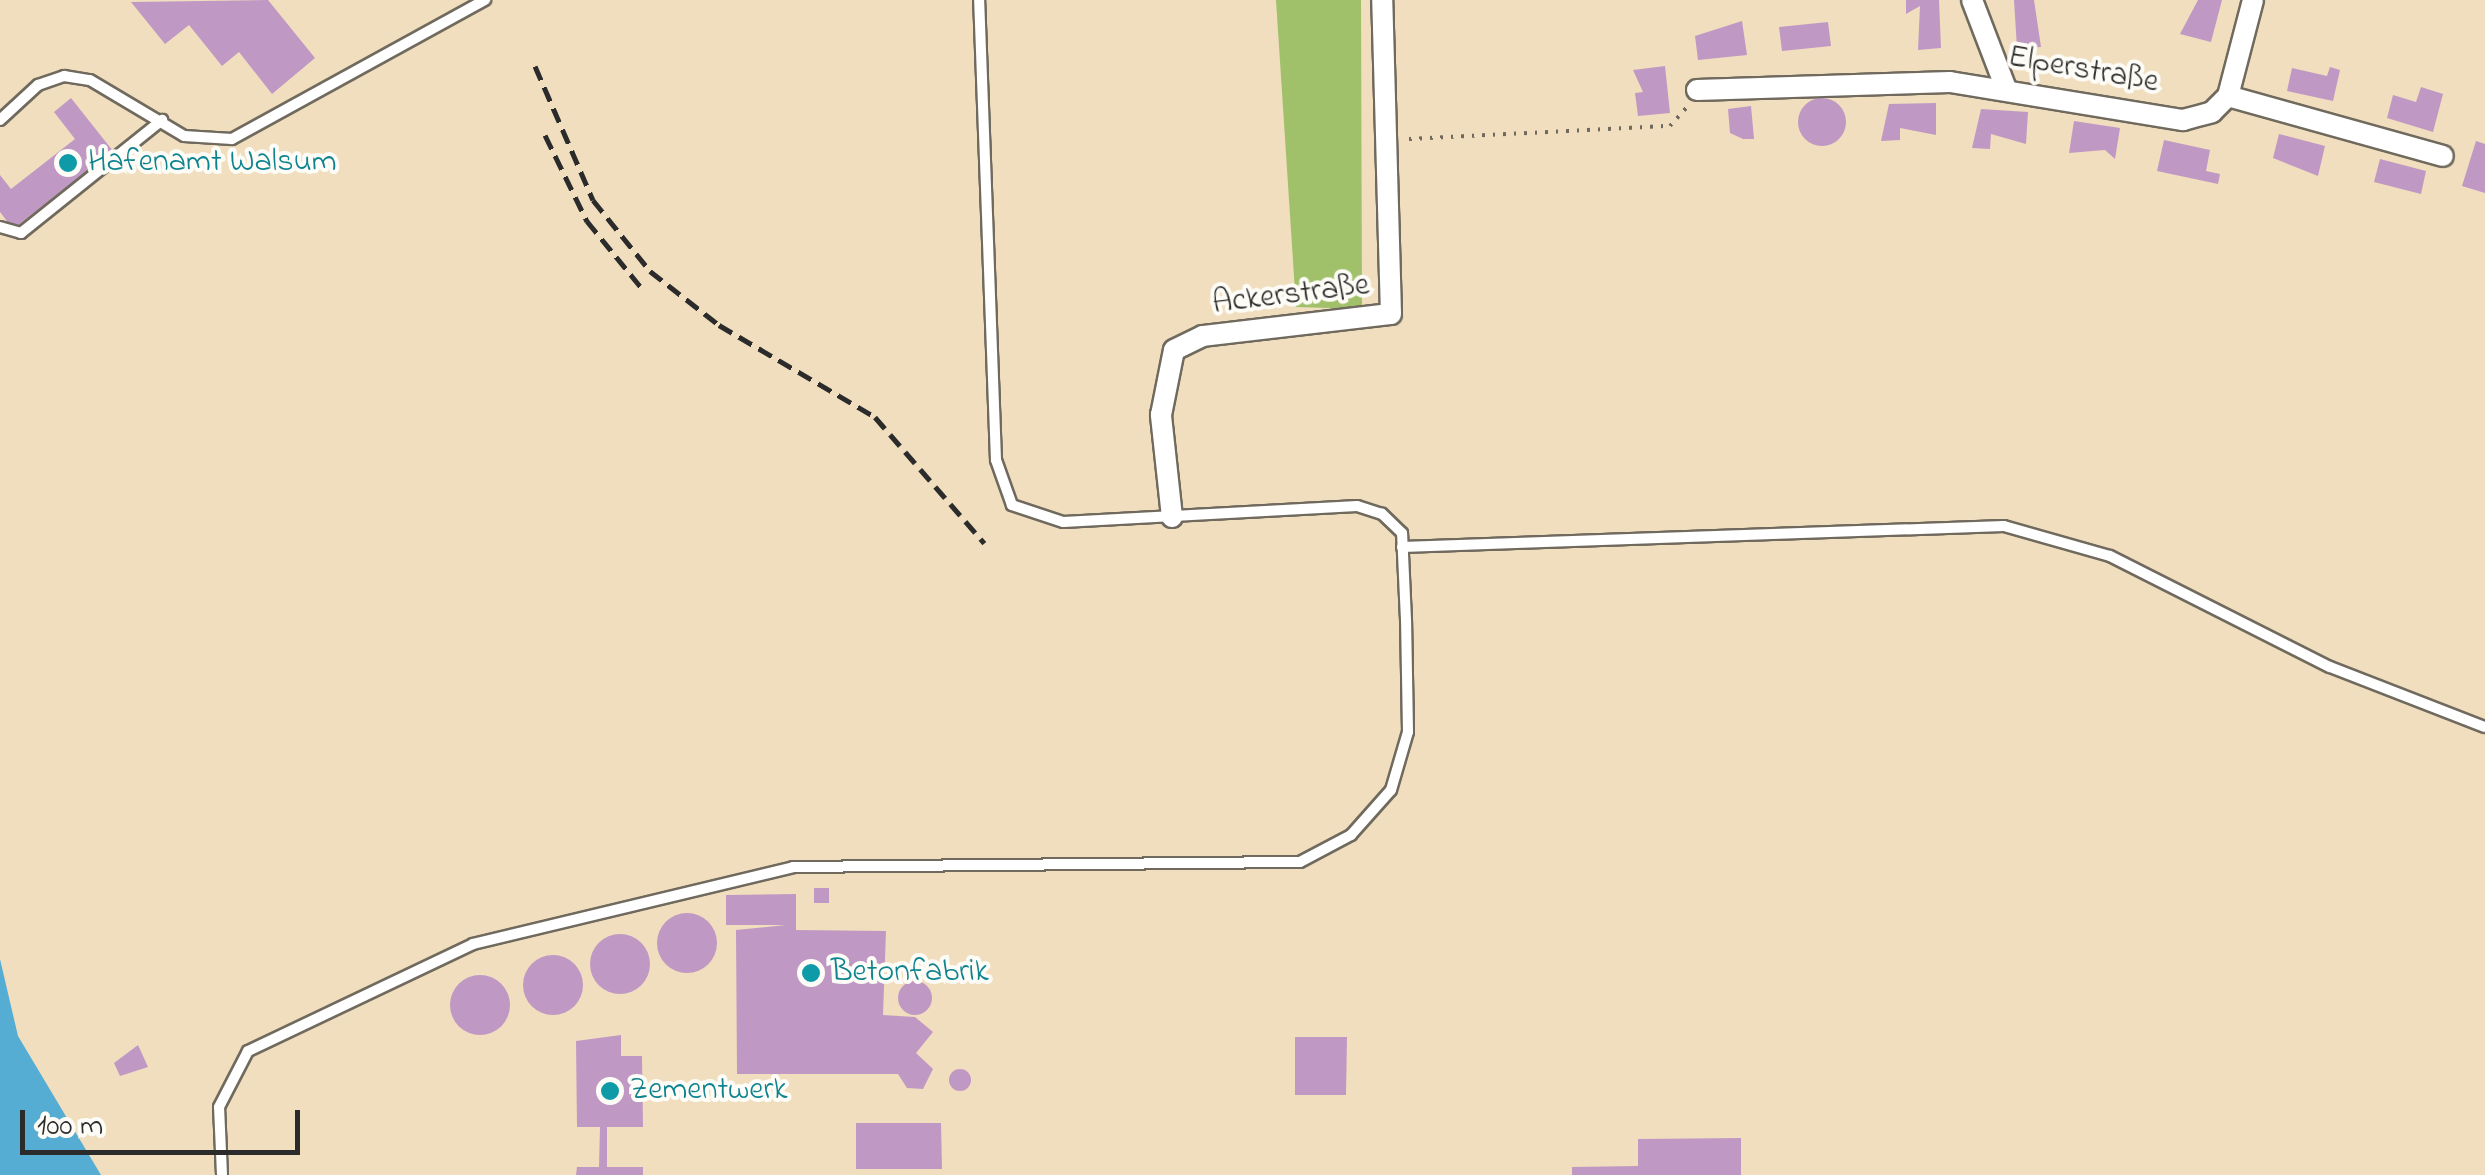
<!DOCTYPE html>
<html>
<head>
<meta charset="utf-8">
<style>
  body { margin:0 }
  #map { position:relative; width:2485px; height:1175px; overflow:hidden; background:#f0debe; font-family:"Indie Flower",sans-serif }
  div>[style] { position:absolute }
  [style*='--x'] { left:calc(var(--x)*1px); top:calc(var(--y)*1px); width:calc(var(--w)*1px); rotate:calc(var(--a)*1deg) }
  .green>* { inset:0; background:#a0c16a }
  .water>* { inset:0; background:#56add3 }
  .building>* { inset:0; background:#c098c4 }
  .round { border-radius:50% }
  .path>* { height:4px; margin-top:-2px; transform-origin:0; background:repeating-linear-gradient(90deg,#706a5e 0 2.5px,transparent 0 10.5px) }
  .roads { filter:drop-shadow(2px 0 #706a5e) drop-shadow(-2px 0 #706a5e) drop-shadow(0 2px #706a5e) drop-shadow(0 -2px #706a5e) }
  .lane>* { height:10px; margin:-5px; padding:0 5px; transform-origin:5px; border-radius:5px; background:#fff }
  .street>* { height:20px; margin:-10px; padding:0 10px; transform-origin:10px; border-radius:10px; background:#fff }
  .rail>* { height:5px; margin-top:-2.5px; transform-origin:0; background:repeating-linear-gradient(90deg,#2b2b2b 0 15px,transparent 0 23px) }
  .dots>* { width:28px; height:28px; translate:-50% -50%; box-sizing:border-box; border:5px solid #fdfcf7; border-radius:50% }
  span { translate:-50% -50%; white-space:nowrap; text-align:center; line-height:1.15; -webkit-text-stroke:8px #fdfcf7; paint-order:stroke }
  .street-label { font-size:32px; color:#2b2b2b }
  .culture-label { font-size:32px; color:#0d838f }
  .left { translate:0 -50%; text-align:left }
  .scale { position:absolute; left:20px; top:1110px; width:280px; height:45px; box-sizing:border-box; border:5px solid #2b2b2b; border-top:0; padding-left:12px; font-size:30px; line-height:35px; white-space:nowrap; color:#2b2b2b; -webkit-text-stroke:8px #fdfcf7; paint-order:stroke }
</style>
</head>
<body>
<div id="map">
  <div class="green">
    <div style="clip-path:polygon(1276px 0,1361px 0,1362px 309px,1296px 307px)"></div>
  </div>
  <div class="water">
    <div style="clip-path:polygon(0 959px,18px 1036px,101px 1175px,0 1175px)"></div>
  </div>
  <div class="building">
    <div style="clip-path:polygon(268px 0,315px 58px,272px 94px,239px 52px,222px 66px,189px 25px,165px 44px,131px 2px)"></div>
    <div style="clip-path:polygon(1906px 0,1939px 0,1941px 48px,1918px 50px,1920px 6px,1906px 14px)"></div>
    <div style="clip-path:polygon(2014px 0,2034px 0,2041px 47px,2017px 48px)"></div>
    <div style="clip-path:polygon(2198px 0,2222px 0,2211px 42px,2180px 34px)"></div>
    <div style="clip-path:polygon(1742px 21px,1747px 55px,1698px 60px,1695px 36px)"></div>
    <div style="clip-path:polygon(1828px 22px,1831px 46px,1782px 51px,1779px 27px)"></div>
    <div style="clip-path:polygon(1665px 66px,1670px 113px,1638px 116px,1635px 93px,1643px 92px,1633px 70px)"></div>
    <div style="clip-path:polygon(2330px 67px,2340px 70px,2333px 101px,2287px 91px,2292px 68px,2327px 76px)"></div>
    <div style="clip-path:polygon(2421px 87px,2443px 94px,2433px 132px,2387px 118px,2393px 95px,2416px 102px)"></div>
    <div style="clip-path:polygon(71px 98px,113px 151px,13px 229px,0 212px,0 175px,11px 189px,75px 139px,54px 112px)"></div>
    <div class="round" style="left:1798px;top:98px;width:48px;height:48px"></div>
    <div style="clip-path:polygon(1936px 103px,1936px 135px,1900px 128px,1900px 140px,1881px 141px,1889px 104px)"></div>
    <div style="clip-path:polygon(1751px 106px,1754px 139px,1743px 139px,1730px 133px,1728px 109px)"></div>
    <div style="clip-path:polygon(1981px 109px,2028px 112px,2026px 144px,1991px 134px,1990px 149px,1972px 148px)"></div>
    <div style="clip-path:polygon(2074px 121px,2120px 128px,2115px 159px,2105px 150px,2069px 153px)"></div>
    <div style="clip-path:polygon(2279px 134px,2325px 146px,2318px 176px,2273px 158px)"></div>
    <div style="clip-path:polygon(2164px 140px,2210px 150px,2206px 171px,2220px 174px,2218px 184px,2157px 171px)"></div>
    <div style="clip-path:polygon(2476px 141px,2485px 144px,2485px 193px,2462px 186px)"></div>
    <div style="clip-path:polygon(2380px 159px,2426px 171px,2421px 194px,2374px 182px)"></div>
    <div style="clip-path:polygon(814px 888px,829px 888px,829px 903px,814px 903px)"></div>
    <div style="clip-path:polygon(796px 894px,796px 930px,886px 931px,883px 1015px,915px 1017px,933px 1032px,916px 1053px,933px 1069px,923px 1089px,907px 1088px,898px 1074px,737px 1074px,736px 930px,786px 925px,726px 925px,726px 895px)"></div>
    <div class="round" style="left:657px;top:913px;width:60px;height:60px"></div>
    <div class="round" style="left:590px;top:934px;width:60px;height:60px"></div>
    <div class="round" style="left:523px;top:955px;width:60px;height:60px"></div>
    <div class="round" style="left:450px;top:975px;width:60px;height:60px"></div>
    <div class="round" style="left:898px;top:981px;width:34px;height:34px"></div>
    <div style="clip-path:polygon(621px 1035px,621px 1056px,642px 1056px,643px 1127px,607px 1127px,607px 1167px,643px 1167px,643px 1175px,576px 1175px,577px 1167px,599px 1167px,600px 1127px,577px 1127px,576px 1041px)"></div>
    <div style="clip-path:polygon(1295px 1037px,1347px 1037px,1346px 1095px,1295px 1095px)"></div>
    <div style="clip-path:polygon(138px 1045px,148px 1067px,120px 1076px,114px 1063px)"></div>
    <div class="round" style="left:949px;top:1069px;width:22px;height:22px"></div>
    <div style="clip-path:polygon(856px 1123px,941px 1123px,942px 1169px,856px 1169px)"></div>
    <div style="clip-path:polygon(1741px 1138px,1741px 1175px,1572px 1175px,1572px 1167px,1638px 1166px,1638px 1139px)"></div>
  </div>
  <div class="path">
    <div style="--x:1409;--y:139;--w:261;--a:-2.9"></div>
    <div style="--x:1670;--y:126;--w:28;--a:-48"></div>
  </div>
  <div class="roads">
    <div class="lane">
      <div style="--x:0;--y:120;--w:52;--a:-42.6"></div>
      <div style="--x:38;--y:85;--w:28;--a:-19"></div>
      <div style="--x:64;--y:76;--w:26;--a:9"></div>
      <div style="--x:90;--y:80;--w:109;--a:30.8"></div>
      <div style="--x:184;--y:136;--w:48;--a:3.6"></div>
      <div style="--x:232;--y:139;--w:289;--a:-28.8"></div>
      <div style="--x:0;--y:227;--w:22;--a:16"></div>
      <div style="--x:21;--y:233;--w:181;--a:-38.7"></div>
      <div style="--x:1402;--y:547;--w:602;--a:-2"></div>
      <div style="--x:2004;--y:526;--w:110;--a:15.8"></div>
      <div style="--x:2110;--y:556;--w:246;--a:26.8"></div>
      <div style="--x:2330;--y:667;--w:166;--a:21.2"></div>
      <div style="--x:222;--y:1175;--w:68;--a:-92.5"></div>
      <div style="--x:219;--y:1107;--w:63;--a:-62.6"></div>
      <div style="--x:248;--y:1051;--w:249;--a:-25.4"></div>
      <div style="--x:473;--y:944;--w:329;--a:-13.5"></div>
      <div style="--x:793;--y:867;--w:507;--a:-0.57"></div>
      <div style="--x:1300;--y:862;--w:58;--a:-27.9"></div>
      <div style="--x:1351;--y:835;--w:60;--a:-48.4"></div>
      <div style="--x:1391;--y:790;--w:60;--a:-73.7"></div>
      <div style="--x:1408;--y:732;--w:112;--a:-91"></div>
      <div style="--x:1406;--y:620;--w:87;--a:-92.6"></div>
      <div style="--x:1402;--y:533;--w:28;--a:-136"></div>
      <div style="--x:1382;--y:514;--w:26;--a:-162"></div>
      <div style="--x:1357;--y:506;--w:294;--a:176.9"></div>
      <div style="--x:1063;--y:522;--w:54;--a:-161.6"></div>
      <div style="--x:1012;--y:505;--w:48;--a:-109.6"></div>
      <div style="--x:996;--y:460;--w:460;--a:-92.1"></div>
    </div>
    <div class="street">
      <div style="--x:1972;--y:0;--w:92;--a:69"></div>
      <div style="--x:1697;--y:90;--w:253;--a:-1.8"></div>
      <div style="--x:1950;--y:82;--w:236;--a:9.3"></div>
      <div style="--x:2183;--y:120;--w:30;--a:-15"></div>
      <div style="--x:2212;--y:112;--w:23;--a:-45"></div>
      <div style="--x:2228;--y:96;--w:223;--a:15.6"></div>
      <div style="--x:2228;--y:96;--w:99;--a:-75.4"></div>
      <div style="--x:1172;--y:517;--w:103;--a:-96.2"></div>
      <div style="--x:1161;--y:415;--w:66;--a:-78.7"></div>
      <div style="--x:1174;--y:350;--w:32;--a:-26"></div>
      <div style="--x:1203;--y:336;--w:189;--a:-6.7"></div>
      <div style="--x:1391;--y:314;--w:314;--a:-91.6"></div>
    </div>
  </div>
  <div class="rail">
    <div style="--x:535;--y:66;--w:146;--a:66.6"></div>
    <div style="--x:593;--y:200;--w:91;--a:51.2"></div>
    <div style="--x:650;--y:271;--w:88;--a:38"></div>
    <div style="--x:719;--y:325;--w:181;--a:30.5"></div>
    <div style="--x:875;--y:417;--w:167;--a:49.1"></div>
    <div style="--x:545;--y:135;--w:96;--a:64"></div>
    <div style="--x:587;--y:221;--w:90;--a:50.8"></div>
  </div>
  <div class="dots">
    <div style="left:68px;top:163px;background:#0f9aa8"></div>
    <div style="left:811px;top:973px;background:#0f9aa8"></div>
    <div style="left:610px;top:1091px;background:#0f9aa8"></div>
  </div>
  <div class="street-label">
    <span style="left:2083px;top:71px;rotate:10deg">Elperstraße</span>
    <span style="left:1291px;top:296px;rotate:-7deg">Ackerstraße</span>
  </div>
  <div class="culture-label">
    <span class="left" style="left:88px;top:163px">Hafenamt Walsum</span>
    <span class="left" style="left:831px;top:973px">Betonfabrik</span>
    <span class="left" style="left:630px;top:1091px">Zementwerk</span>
  </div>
  <div class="scale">100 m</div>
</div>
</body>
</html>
